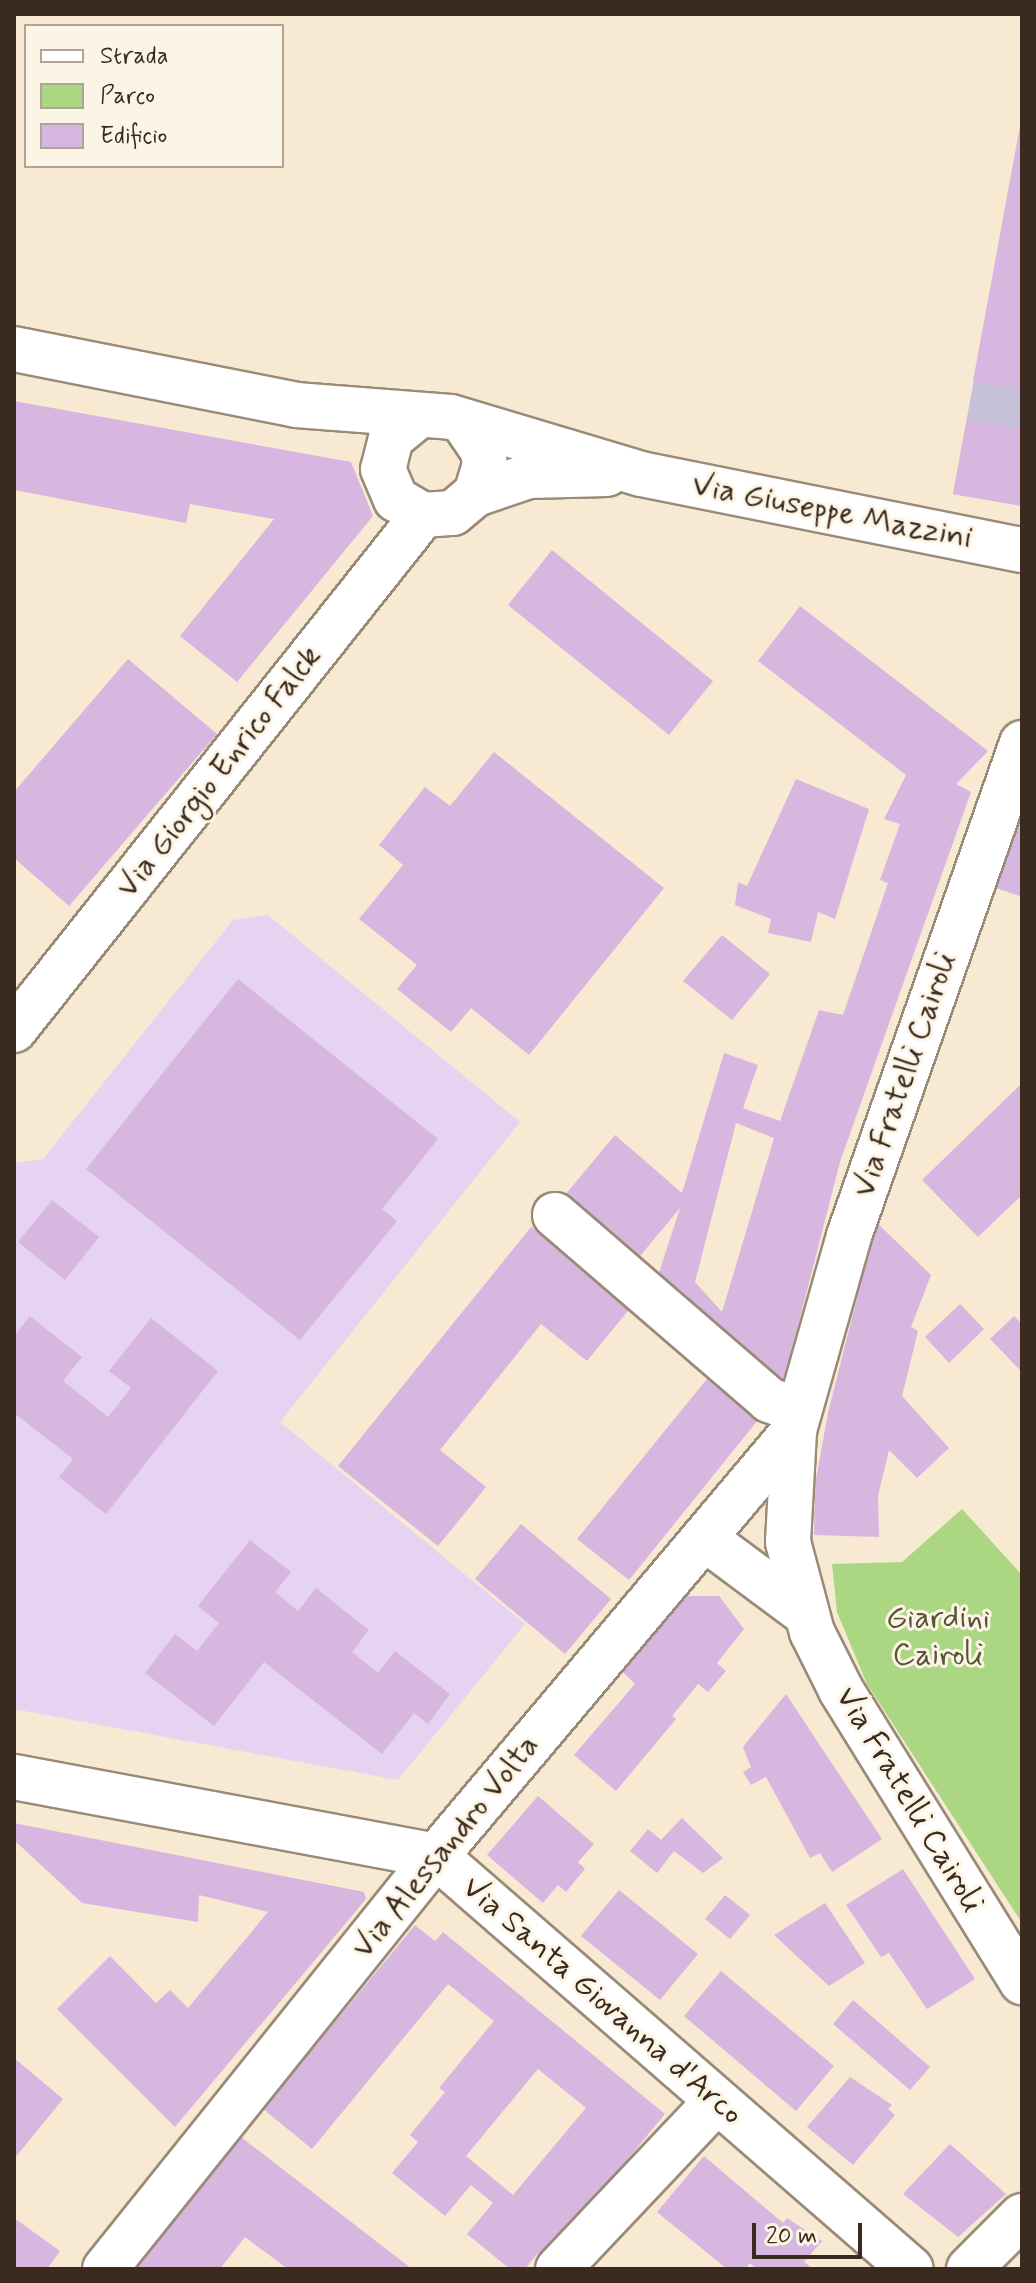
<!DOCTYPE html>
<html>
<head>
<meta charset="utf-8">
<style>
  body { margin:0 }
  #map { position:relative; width:1036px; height:2283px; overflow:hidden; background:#f8e9d2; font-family:Mynerve,sans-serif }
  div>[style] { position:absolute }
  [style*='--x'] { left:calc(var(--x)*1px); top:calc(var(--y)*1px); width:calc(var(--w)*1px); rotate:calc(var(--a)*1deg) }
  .built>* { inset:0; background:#e5d3f1 }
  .industrial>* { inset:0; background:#c7c0d9 }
  .green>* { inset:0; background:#abd783 }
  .building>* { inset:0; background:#d7b6e0 }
  .roads { filter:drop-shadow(2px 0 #9a8a78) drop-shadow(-2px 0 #9a8a78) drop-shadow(0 2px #9a8a78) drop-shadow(0 -2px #9a8a78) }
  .minor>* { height:44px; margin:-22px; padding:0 22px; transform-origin:22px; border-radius:22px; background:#fff }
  span { translate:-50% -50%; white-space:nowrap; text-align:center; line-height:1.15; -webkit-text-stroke:6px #fcf5e5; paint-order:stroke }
  .street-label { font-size:32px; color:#3b2a1e }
  .park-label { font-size:32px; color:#575537 }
  .frame { position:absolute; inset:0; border:16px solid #3b2a1e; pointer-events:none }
  .legend { position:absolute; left:24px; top:24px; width:260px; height:144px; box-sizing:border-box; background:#fcf5e5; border:2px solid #afa495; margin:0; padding:10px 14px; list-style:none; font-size:24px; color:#3b2a1e }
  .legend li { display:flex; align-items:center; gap:16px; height:40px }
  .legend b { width:40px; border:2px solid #afa495 }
  .scale { position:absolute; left:752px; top:2223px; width:110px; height:36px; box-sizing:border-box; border:4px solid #3b2a1e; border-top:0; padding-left:10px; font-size:24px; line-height:28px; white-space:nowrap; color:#3b2a1e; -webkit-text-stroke:6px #fcf5e5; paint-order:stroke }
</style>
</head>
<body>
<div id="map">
  <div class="built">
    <div style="clip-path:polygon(268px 915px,520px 1122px,280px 1422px,525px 1624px,398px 1780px,14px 1709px,14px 1163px,43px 1159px,233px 920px)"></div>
  </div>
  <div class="industrial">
    <div style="clip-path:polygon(1022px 118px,1022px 506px,953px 494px)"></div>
  </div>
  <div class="green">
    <div style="clip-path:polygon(962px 1509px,1022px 1575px,1022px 1923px,867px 1684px,837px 1612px,832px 1564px,902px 1562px)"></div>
  </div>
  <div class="building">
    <div style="clip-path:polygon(1020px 126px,1022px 126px,1022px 390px,973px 381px)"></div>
    <div style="clip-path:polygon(14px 401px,351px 462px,373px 516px,237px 682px,180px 636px,274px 519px,190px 504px,186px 523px,14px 490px)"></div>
    <div style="clip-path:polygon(967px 419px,1022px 429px,1022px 506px,953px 494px)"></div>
    <div style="clip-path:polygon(552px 550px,713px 681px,669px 735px,508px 605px)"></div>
    <div style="clip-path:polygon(evenodd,800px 606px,988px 751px,956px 784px,971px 792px,840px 1162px,784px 1380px,767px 1385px,654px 1288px,680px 1208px,640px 1256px,566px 1194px,615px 1135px,682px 1193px,724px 1053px,758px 1065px,743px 1108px,780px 1121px,819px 1010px,843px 1015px,888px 883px,880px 880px,900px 824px,884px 819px,906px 775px,758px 661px,800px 606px,736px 1123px,774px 1138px,722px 1312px,695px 1282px,736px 1123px)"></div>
    <div style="clip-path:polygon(128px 659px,217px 734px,69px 906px,14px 858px,14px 792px)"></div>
    <div style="clip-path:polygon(494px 752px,664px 888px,529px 1055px,471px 1008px,451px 1032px,397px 989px,417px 965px,359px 919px,403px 865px,379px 845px,425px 787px,450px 806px)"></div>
    <div style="clip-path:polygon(796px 779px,869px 809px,835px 919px,818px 912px,811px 942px,768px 933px,771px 919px,735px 905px,738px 882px,747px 886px)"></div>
    <div style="clip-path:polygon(1022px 817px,1022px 897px,996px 888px)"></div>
    <div style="clip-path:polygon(722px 935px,770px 974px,732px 1020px,683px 981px)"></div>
    <div style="clip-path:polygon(238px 979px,438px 1139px,382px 1209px,397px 1221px,300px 1340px,86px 1169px)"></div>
    <div style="clip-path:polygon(1022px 1083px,1022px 1195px,978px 1237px,922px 1180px)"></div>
    <div style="clip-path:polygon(52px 1200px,99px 1237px,65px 1280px,18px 1242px)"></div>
    <div style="clip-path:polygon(876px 1222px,931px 1275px,911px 1327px,918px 1331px,902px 1396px,949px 1448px,917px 1478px,889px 1450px,878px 1496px,879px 1537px,814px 1535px,815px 1485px,828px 1413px)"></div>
    <div style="clip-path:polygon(531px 1227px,631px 1307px,587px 1361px,541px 1324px,440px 1450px,486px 1487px,438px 1546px,338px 1466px)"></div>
    <div style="clip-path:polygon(960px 1304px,984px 1329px,949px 1363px,925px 1337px)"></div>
    <div style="clip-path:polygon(30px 1316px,82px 1357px,63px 1381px,108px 1417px,131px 1388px,109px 1371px,151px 1318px,218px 1371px,106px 1514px,59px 1477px,73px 1459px,14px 1413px,14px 1336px)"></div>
    <div style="clip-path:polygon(1014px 1316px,1022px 1324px,1022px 1372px,990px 1339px)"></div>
    <div style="clip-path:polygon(711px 1374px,762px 1415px,629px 1580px,577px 1539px)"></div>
    <div style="clip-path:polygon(521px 1524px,611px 1599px,565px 1654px,475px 1579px)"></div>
    <div style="clip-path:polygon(250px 1540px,291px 1572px,275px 1592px,298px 1611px,316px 1588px,369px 1630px,352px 1652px,378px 1673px,395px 1651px,450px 1694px,428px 1724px,414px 1713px,382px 1754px,264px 1662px,214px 1726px,145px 1673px,175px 1634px,197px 1651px,219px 1623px,198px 1606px)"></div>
    <div style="clip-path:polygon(685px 1596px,719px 1596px,744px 1629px,717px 1663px,726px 1671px,708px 1692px,698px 1684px,672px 1716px,676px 1719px,616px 1791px,574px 1755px,635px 1684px,621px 1670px)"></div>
    <div style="clip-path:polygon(786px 1694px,882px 1839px,832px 1872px,820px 1853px,810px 1858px,766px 1777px,751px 1785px,743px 1772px,751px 1767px,743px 1747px)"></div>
    <div style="clip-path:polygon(538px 1796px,594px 1844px,578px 1862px,585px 1869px,566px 1892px,558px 1885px,543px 1903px,487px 1855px)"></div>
    <div style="clip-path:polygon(682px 1818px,723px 1858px,703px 1873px,674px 1851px,657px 1873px,630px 1851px,648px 1829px,661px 1840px)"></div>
    <div style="clip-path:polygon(14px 1823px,364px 1892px,366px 1899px,175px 2127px,57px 2009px,110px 1956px,156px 2003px,170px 1990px,188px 2008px,268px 1912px,199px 1895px,198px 1922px,82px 1903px,14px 1840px)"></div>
    <div style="clip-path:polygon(903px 1869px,975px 1979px,927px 2009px,889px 1953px,881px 1957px,846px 1905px)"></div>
    <div style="clip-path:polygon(619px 1890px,698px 1954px,660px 2000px,581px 1936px)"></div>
    <div style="clip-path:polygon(725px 1895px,750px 1915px,730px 1939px,705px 1919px)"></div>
    <div style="clip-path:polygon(825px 1903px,865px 1963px,829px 1986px,774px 1935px)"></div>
    <div style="clip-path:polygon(evenodd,415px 1925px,435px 1941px,443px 1932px,665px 2114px,545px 2259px,538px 2253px,525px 2269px,510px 2269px,467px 2234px,493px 2203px,471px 2185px,445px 2216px,392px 2173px,418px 2142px,410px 2135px,445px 2092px,439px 2088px,494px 2021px,448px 1984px,312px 2149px,263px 2109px,415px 1925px,538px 2069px,586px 2108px,513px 2195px,466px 2156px,538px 2069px)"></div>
    <div style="clip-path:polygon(721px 1971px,834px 2066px,796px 2111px,684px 2016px)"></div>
    <div style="clip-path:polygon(853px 2000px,930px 2067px,910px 2090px,833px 2024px)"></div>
    <div style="clip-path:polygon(14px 2058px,63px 2099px,14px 2159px)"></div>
    <div style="clip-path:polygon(850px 2077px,892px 2105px,888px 2109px,895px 2115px,853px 2165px,807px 2127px)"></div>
    <div style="clip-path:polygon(237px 2134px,412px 2269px,288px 2269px,245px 2237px,220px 2269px,131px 2269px)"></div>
    <div style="clip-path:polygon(950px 2144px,1006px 2194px,958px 2237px,903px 2194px)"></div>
    <div style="clip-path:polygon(704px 2156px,783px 2223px,787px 2218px,822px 2241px,804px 2262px,813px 2269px,757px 2269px,750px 2263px,745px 2269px,727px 2269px,657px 2212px)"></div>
    <div style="clip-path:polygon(14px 2218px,60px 2251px,47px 2269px,14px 2269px)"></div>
  </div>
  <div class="roads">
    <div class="minor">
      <div style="--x:14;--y:349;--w:288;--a:11.2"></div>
      <div style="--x:296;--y:405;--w:155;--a:4.4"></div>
      <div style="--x:451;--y:417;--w:198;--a:16.7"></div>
      <div style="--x:641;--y:474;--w:389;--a:11.3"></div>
      <div style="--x:416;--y:418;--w:32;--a:141"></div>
      <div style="--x:391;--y:438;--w:32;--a:104"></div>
      <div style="--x:383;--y:469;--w:33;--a:67"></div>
      <div style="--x:396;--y:499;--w:31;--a:31"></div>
      <div style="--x:423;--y:515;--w:30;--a:-4"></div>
      <div style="--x:453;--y:513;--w:30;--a:-40"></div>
      <div style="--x:476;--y:494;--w:30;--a:-73"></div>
      <div style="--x:485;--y:465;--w:14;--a:-98"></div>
      <div style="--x:483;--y:451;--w:30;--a:-124"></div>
      <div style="--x:476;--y:494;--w:56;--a:-18.8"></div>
      <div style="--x:529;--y:476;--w:78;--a:-1.5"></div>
      <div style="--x:1022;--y:743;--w:522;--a:109.34"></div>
      <div style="--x:849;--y:1236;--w:203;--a:105.8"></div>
      <div style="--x:794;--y:1431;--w:111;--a:93.1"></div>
      <div style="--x:788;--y:1542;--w:93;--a:75.1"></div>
      <div style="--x:812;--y:1632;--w:65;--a:63.4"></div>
      <div style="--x:841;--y:1690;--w:344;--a:58.2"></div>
      <div style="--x:14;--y:1030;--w:658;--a:-51.54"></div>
      <div style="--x:555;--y:1215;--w:283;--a:40.8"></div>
      <div style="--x:769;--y:1400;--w:32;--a:20"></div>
      <div style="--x:704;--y:1538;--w:126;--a:36.6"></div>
      <div style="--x:14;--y:1777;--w:429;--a:10.6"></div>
      <div style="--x:436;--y:1856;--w:629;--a:41.01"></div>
      <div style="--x:105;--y:2269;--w:529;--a:-51.29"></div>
      <div style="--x:436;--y:1856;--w:556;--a:-49.89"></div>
      <div style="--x:558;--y:2269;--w:231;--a:-46.6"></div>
      <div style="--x:969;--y:2269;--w:75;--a:-45"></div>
    </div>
  </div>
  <div class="street-label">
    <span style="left:832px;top:512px;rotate:11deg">Via Giuseppe Mazzini</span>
    <span style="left:219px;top:772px;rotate:-52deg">Via Giorgio Enrico Falck</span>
    <span style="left:905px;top:1075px;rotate:-71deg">Via Fratelli Cairoli</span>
    <span style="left:909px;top:1800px;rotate:59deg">Via Fratelli Cairoli</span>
    <span style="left:446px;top:1847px;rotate:-51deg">Via Alessandro Volta</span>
    <span style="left:602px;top:2001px;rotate:41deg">Via Santa Giovanna d'Arco</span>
  </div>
  <div class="park-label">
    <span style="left:938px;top:1637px">Giardini<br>Cairoli</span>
  </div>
  <div class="frame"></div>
  <ul class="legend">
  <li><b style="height:10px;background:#fff"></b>Strada</li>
  <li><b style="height:22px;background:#abd783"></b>Parco</li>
  <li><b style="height:22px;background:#d7b6e0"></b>Edificio</li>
  </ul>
  <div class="scale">20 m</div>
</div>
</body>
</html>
